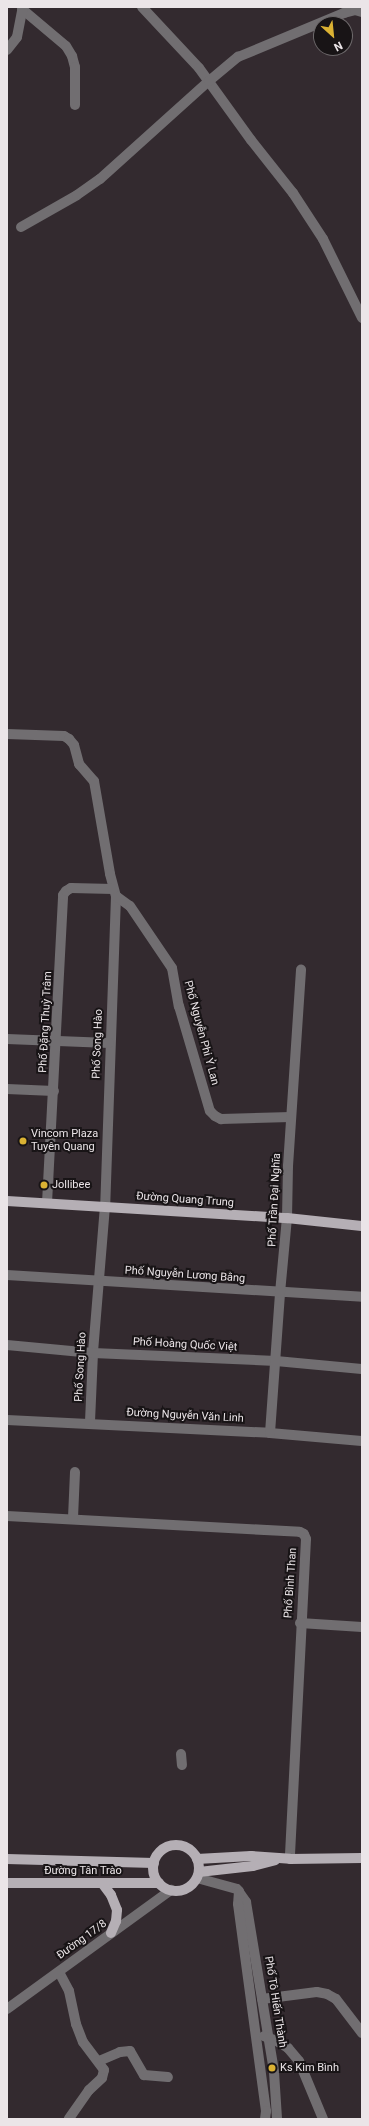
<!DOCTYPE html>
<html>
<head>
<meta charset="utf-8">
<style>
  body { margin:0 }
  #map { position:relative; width:369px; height:2126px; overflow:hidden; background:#332a2f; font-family:Roboto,sans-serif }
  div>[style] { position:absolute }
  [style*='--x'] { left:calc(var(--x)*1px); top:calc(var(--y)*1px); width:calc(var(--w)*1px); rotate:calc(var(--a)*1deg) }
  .minor>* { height:10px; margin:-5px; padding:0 5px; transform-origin:5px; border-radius:5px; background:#716e71 }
  .major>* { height:10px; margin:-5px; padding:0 5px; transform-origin:5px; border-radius:5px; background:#b5afb5 }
  .major>.ring { margin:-5px; padding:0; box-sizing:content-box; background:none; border:10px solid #b5afb5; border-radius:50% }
  .dots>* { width:11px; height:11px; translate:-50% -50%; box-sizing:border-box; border:2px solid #181416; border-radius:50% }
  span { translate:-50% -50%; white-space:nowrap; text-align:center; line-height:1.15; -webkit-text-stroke:4px #181416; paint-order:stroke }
  .street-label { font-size:11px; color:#ebe5e8 }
  .poi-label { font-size:11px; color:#ebe5e8 }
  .left { translate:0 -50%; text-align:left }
  .frame { position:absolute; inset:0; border:8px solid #ebe5e8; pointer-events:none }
  .north { position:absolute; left:313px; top:16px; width:40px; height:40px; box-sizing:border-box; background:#181416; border:1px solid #6c686a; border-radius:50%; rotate:153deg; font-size:11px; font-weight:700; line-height:16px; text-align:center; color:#ebe5e8 }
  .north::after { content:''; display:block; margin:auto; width:14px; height:18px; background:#dbb233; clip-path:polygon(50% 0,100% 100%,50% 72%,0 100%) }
</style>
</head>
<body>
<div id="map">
  <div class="minor">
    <div style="--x:142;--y:7;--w:83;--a:46.9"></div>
    <div style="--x:199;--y:68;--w:89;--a:54.2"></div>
    <div style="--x:251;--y:140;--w:68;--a:51.6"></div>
    <div style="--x:293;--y:193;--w:55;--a:56.9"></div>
    <div style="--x:323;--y:239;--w:88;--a:63.7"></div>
    <div style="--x:22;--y:9;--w:57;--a:40.1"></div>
    <div style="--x:66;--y:46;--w:12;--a:59"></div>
    <div style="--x:72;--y:56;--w:11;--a:75"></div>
    <div style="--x:75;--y:67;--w:38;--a:90"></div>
    <div style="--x:7;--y:50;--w:16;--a:-52"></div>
    <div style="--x:17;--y:37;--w:31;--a:-79"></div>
    <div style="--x:21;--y:227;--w:64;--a:-29.7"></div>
    <div style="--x:77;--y:195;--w:28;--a:-35"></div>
    <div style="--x:100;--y:179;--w:147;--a:-42"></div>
    <div style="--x:209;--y:81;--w:38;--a:-40"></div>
    <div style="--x:238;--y:57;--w:115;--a:-22.5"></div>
    <div style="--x:344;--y:13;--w:11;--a:-15"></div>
    <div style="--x:355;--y:10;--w:7;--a:16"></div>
    <div style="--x:7;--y:734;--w:57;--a:2"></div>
    <div style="--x:64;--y:736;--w:6;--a:31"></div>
    <div style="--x:69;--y:739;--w:8;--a:50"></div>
    <div style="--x:74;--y:745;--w:20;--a:75"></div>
    <div style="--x:79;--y:764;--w:23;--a:49"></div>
    <div style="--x:94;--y:781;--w:94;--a:80.2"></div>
    <div style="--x:110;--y:874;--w:23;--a:75"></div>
    <div style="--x:116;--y:896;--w:310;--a:92"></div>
    <div style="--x:105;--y:1206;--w:147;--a:94.7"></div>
    <div style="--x:93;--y:1353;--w:70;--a:92.5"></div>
    <div style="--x:116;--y:896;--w:17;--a:36"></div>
    <div style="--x:130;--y:906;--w:75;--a:55.9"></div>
    <div style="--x:172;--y:968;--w:39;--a:80"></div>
    <div style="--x:179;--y:1006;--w:109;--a:73.6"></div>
    <div style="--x:210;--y:1111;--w:7;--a:45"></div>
    <div style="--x:215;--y:1116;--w:7;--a:27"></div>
    <div style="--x:221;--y:1119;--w:70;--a:-1.6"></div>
    <div style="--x:7;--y:1039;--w:102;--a:2.2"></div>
    <div style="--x:7;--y:1089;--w:47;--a:2.4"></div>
    <div style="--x:47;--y:1203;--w:308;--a:-87"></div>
    <div style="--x:63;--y:895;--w:5;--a:-53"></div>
    <div style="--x:66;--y:891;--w:6;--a:-31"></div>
    <div style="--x:71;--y:888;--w:42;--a:1.4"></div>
    <div style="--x:7;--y:1275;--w:356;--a:3.5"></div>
    <div style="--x:7;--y:1345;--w:86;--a:5.3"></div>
    <div style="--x:93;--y:1353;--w:183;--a:2.5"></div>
    <div style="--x:276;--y:1361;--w:86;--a:5.3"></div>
    <div style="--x:7;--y:1420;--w:263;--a:2.8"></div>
    <div style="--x:270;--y:1433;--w:92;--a:5"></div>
    <div style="--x:270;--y:1433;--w:140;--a:-85.9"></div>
    <div style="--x:280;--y:1293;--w:75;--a:-84.7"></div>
    <div style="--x:287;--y:1218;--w:52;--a:-88.9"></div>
    <div style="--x:288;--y:1166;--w:197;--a:-86.2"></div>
    <div style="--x:7;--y:1516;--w:293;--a:3.1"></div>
    <div style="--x:300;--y:1532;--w:4;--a:27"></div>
    <div style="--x:304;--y:1534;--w:5;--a:68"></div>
    <div style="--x:306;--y:1539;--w:320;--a:92.9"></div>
    <div style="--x:73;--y:1518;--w:46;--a:-87.5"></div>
    <div style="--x:300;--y:1623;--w:62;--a:3.7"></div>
    <div style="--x:181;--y:1754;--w:11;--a:85"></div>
    <div style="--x:197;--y:1878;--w:41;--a:15.4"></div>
    <div style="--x:237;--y:1889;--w:16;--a:55"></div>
    <div style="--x:246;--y:1902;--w:172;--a:80.6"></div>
    <div style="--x:274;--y:2072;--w:47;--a:86.3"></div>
    <div style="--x:239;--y:1891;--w:13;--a:94"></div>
    <div style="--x:238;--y:1904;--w:209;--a:82.3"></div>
    <div style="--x:266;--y:2111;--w:8;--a:97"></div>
    <div style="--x:59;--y:1972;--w:21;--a:62"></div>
    <div style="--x:69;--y:1991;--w:34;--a:78"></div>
    <div style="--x:76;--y:2024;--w:19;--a:69"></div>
    <div style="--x:83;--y:2042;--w:35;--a:53"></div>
    <div style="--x:104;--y:2070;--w:8;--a:104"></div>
    <div style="--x:102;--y:2078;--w:18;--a:137"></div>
    <div style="--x:89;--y:2090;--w:35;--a:125"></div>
    <div style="--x:262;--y:1999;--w:55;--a:-7.3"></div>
    <div style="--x:317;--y:1992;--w:10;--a:11"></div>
    <div style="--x:327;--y:1994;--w:10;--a:29"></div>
    <div style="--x:336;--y:1999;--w:43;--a:52.6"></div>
    <div style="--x:7;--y:2009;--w:203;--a:-36"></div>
    <div style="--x:264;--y:2036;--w:16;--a:22"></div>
    <div style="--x:279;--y:2042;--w:11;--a:34"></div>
    <div style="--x:288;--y:2048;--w:17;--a:50"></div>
    <div style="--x:299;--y:2061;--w:63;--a:67.5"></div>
    <div style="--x:99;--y:2061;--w:23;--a:-23"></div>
    <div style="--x:120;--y:2052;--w:10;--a:-6"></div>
    <div style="--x:130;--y:2051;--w:28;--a:60"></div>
    <div style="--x:144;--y:2075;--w:24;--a:5"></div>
  </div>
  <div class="major">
    <div style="--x:7;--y:1201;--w:281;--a:3.5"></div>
    <div style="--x:287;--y:1218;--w:75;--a:6.1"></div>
    <div class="ring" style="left:153px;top:1845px;width:36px;height:36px"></div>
    <div style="--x:7;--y:1859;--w:147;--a:1.6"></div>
    <div style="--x:197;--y:1859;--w:54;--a:-3.2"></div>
    <div style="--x:251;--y:1856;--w:39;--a:4"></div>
    <div style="--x:290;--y:1859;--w:72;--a:-0.8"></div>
    <div style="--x:199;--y:1872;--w:54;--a:-6.3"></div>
    <div style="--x:253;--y:1866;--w:23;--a:-15"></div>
    <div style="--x:7;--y:1883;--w:152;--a:0"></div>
    <div style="--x:102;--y:1883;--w:15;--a:53"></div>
    <div style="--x:111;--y:1895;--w:16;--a:68"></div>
    <div style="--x:117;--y:1910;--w:11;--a:95"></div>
    <div style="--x:116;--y:1921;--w:13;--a:113"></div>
  </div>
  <div class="dots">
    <div style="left:23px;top:1141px;background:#dbb233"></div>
    <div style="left:44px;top:1185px;background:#dbb233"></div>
    <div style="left:272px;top:2068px;background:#dbb233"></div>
  </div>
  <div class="street-label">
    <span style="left:46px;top:1022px;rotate:-87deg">Phố Đặng Thuỳ Trâm</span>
    <span style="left:201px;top:1033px;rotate:75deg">Phố Nguyễn Phi Ỷ Lan</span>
    <span style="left:98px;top:1044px;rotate:-88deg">Phố Song Hào</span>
    <span style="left:185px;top:1200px;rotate:4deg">Đường Quang Trung</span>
    <span style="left:275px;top:1200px;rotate:-87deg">Phố Trần Đại Nghĩa</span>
    <span style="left:185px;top:1275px;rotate:4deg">Phố Nguyễn Lương Bằng</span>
    <span style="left:185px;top:1345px;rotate:3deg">Phố Hoàng Quốc Việt</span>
    <span style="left:81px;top:1367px;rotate:-87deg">Phố Song Hào</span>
    <span style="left:185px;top:1416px;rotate:3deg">Đường Nguyễn Văn Linh</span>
    <span style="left:291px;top:1583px;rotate:-86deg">Phố Bình Than</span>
    <span style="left:83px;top:1871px">Đường Tân Trào</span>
    <span style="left:82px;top:1940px;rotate:-36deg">Đường 17/8</span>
    <span style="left:275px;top:2002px;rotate:81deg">Phố Tô Hiến Thành</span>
  </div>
  <div class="poi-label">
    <span class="left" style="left:31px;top:1141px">Vincom Plaza<br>Tuyên Quang</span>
    <span class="left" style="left:52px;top:1185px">Jollibee</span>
    <span class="left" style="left:280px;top:2068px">Ks Kim Bình</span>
  </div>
  <div class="frame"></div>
  <div class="north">N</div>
</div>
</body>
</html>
